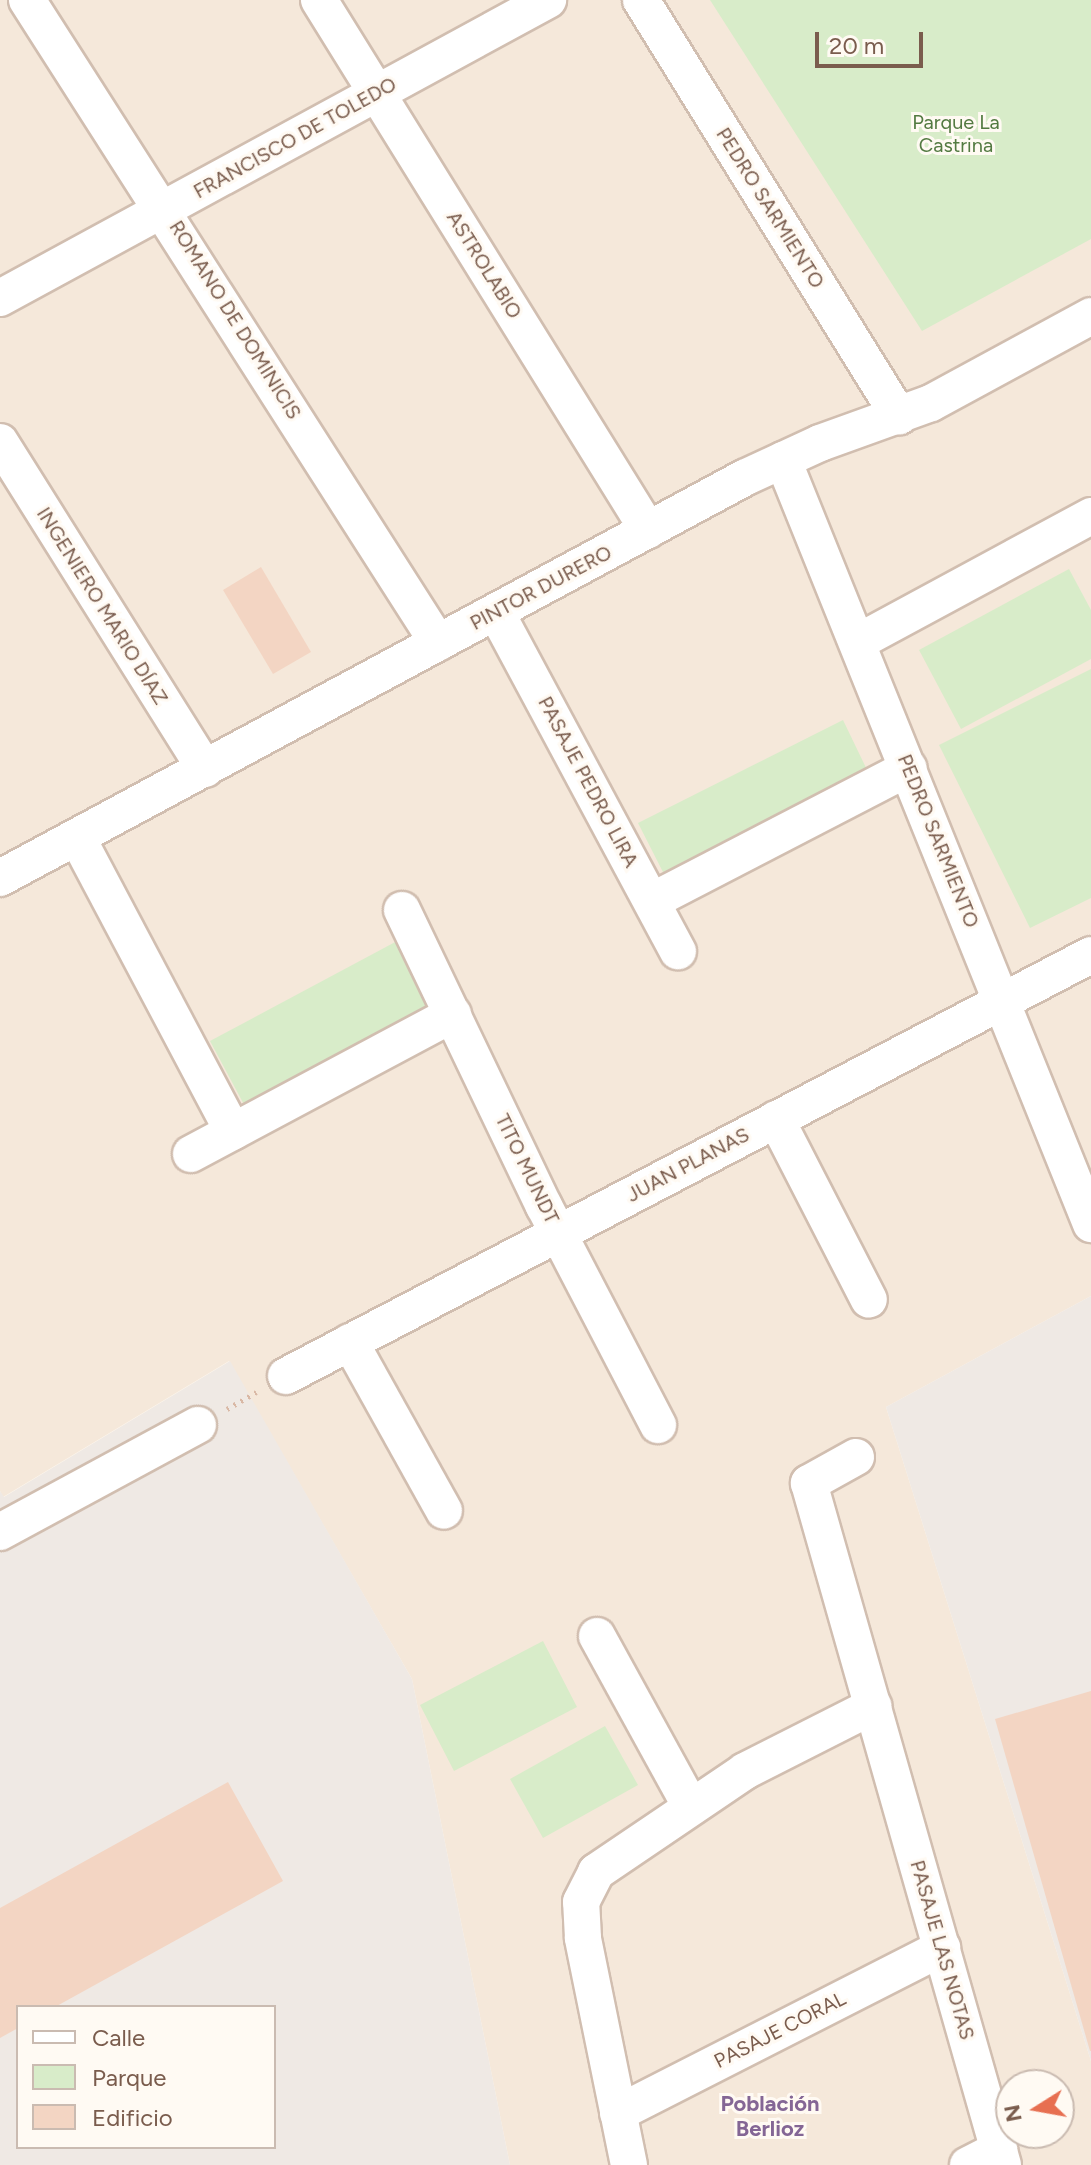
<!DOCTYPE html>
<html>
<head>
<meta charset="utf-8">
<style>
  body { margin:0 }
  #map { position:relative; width:1091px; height:2165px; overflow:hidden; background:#fdf6ec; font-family:Figtree,sans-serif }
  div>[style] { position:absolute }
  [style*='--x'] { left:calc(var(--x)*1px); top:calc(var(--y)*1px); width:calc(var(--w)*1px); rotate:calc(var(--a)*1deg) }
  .residential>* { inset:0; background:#f5e8da }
  .industrial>* { inset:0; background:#efe9e4 }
  .green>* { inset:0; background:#d8ecc9 }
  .building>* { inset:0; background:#f3d5c3 }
  .path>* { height:5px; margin-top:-2.5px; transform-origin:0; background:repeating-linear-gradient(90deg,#d9b8a5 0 2px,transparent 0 8px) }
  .roads { filter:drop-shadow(2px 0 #d1beb0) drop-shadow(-2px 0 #d1beb0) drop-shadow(0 2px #d1beb0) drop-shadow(0 -2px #d1beb0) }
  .minor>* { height:36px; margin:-18px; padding:0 18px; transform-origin:18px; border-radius:18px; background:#fff }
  span { translate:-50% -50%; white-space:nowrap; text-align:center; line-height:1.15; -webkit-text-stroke:6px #fffaf3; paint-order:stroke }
  .park-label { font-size:20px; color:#537a41 }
  .street-label { font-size:20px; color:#7a5c4d }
  .neighbourhood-label { font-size:22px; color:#846695; font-weight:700 }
  .legend { position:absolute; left:16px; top:2005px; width:260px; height:144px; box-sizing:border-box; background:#fffaf3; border:2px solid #cabbb1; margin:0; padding:10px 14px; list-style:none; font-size:24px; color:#7a5c4d }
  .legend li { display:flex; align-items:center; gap:16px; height:40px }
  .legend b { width:40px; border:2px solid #cabbb1 }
  .north { position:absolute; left:995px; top:2069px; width:80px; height:80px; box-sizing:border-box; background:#fffaf3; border:2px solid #cabbb1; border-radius:50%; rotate:259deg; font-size:22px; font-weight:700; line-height:32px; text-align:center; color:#7a5c4d }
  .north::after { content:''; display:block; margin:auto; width:28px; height:36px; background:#e76f51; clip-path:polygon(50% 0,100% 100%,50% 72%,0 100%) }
  .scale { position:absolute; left:815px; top:32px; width:108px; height:36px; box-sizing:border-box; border:4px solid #7a5c4d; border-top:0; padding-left:10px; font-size:24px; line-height:28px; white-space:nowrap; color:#7a5c4d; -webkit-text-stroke:6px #fffaf3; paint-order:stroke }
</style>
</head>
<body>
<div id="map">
  <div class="residential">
    <div style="clip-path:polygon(evenodd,0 0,1091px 0,1091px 1296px,886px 1407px,1091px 2061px,1091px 2165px,510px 2165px,412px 1679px,229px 1361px,3px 1497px,0 1491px,0 0,1011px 2085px,1059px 2085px,1059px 2133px,1011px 2133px,1011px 2085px)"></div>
  </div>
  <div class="industrial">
    <div style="clip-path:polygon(1091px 1296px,1091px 2061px,886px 1407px)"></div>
    <div style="clip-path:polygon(evenodd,230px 1361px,412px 1679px,510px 2165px,0 2165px,0 1491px,4px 1497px,230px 1361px,18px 2007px,274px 2007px,274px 2147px,18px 2147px,18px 2007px)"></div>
  </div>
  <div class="green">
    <div style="clip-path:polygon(710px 0,1091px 0,1091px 239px,922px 331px)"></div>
    <div style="clip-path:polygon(1069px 569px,1091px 610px,1091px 659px,961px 729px,919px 650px)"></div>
    <div style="clip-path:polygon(1091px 669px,1091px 898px,1030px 928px,939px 745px)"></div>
    <div style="clip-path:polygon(843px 720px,870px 776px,666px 878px,638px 823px)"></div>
    <div style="clip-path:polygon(399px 940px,437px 1012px,248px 1112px,210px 1041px)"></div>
    <div style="clip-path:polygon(543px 1641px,577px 1707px,454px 1771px,420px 1705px)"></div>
    <div style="clip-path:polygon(605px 1726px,638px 1785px,543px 1838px,510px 1779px)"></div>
  </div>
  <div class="building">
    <div style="clip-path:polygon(261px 567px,311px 652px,273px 674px,223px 590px)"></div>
    <div style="clip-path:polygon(1091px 1691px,1091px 2051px,1090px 2051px,995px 1719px)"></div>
    <div style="clip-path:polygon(228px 1782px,283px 1881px,55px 2007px,18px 2007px,18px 2028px,0 2038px,0 1908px)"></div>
  </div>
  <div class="path">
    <div style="--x:227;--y:1409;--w:34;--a:-30"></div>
  </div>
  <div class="roads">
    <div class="minor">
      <div style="--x:27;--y:0;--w:763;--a:57.41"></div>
      <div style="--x:319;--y:0;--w:624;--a:58.17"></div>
      <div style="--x:641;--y:0;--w:490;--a:58.2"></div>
      <div style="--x:0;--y:298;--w:624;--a:-28.54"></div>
      <div style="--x:0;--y:442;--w:386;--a:57.9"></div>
      <div style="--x:783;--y:460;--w:824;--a:68.04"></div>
      <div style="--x:496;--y:612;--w:385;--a:61.8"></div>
      <div style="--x:858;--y:642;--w:265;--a:-28.4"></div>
      <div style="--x:78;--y:839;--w:331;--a:62.1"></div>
      <div style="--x:0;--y:878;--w:845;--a:-28.26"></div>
      <div style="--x:744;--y:478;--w:84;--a:-24.7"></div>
      <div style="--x:820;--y:443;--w:118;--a:-19.8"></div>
      <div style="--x:931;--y:403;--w:182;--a:-28.5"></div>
      <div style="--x:652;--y:901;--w:289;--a:-27.4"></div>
      <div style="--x:402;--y:910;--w:328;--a:64.4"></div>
      <div style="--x:544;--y:1206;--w:247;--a:62.5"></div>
      <div style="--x:776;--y:1119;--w:203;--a:62.8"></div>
      <div style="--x:191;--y:1154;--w:297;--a:-28.1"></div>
      <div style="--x:350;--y:1342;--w:193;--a:60.9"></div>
      <div style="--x:286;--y:1376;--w:908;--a:-27.61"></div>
      <div style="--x:856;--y:1457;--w:54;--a:151"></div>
      <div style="--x:809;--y:1483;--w:709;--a:74.12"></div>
      <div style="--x:0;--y:1532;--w:225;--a:-28.4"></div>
      <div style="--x:597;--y:1636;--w:193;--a:61.2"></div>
      <div style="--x:618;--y:2113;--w:364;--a:-27"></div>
      <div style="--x:629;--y:2165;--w:232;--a:-101.5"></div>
      <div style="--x:583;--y:1938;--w:36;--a:-93"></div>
      <div style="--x:581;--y:1902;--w:34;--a:-63"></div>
      <div style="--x:596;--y:1872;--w:180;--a:-34.1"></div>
      <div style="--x:745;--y:1771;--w:144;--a:-26.9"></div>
      <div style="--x:968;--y:2165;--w:35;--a:-27"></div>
    </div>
  </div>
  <div class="park-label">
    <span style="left:956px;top:134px">Parque La<br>Castrina</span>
  </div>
  <div class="street-label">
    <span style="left:295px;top:138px;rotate:-29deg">FRANCISCO DE TOLEDO</span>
    <span style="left:770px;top:208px;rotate:58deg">PEDRO SARMIENTO</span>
    <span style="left:484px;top:265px;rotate:58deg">ASTROLABIO</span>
    <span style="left:235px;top:320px;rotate:58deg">ROMANO DE DOMINICIS</span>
    <span style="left:541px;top:588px;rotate:-28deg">PINTOR DURERO</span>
    <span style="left:102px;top:606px;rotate:58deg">INGENIERO MARIO DÍAZ</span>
    <span style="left:588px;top:782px;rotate:62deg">PASAJE PEDRO LIRA</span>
    <span style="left:938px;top:841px;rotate:68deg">PEDRO SARMIENTO</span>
    <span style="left:688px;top:1165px;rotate:-28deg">JUAN PLANAS</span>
    <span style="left:527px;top:1169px;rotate:64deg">TITO MUNDT</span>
    <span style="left:942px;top:1950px;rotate:74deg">PASAJE LAS NOTAS</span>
    <span style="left:780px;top:2030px;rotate:-27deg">PASAJE CORAL</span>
  </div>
  <div class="neighbourhood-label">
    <span style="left:770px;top:2116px">Población<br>Berlioz</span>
  </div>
  <ul class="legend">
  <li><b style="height:10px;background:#fff"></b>Calle</li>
  <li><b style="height:22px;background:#d8ecc9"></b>Parque</li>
  <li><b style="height:22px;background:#f3d5c3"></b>Edificio</li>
  </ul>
  <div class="north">N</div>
  <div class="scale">20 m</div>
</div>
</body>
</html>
